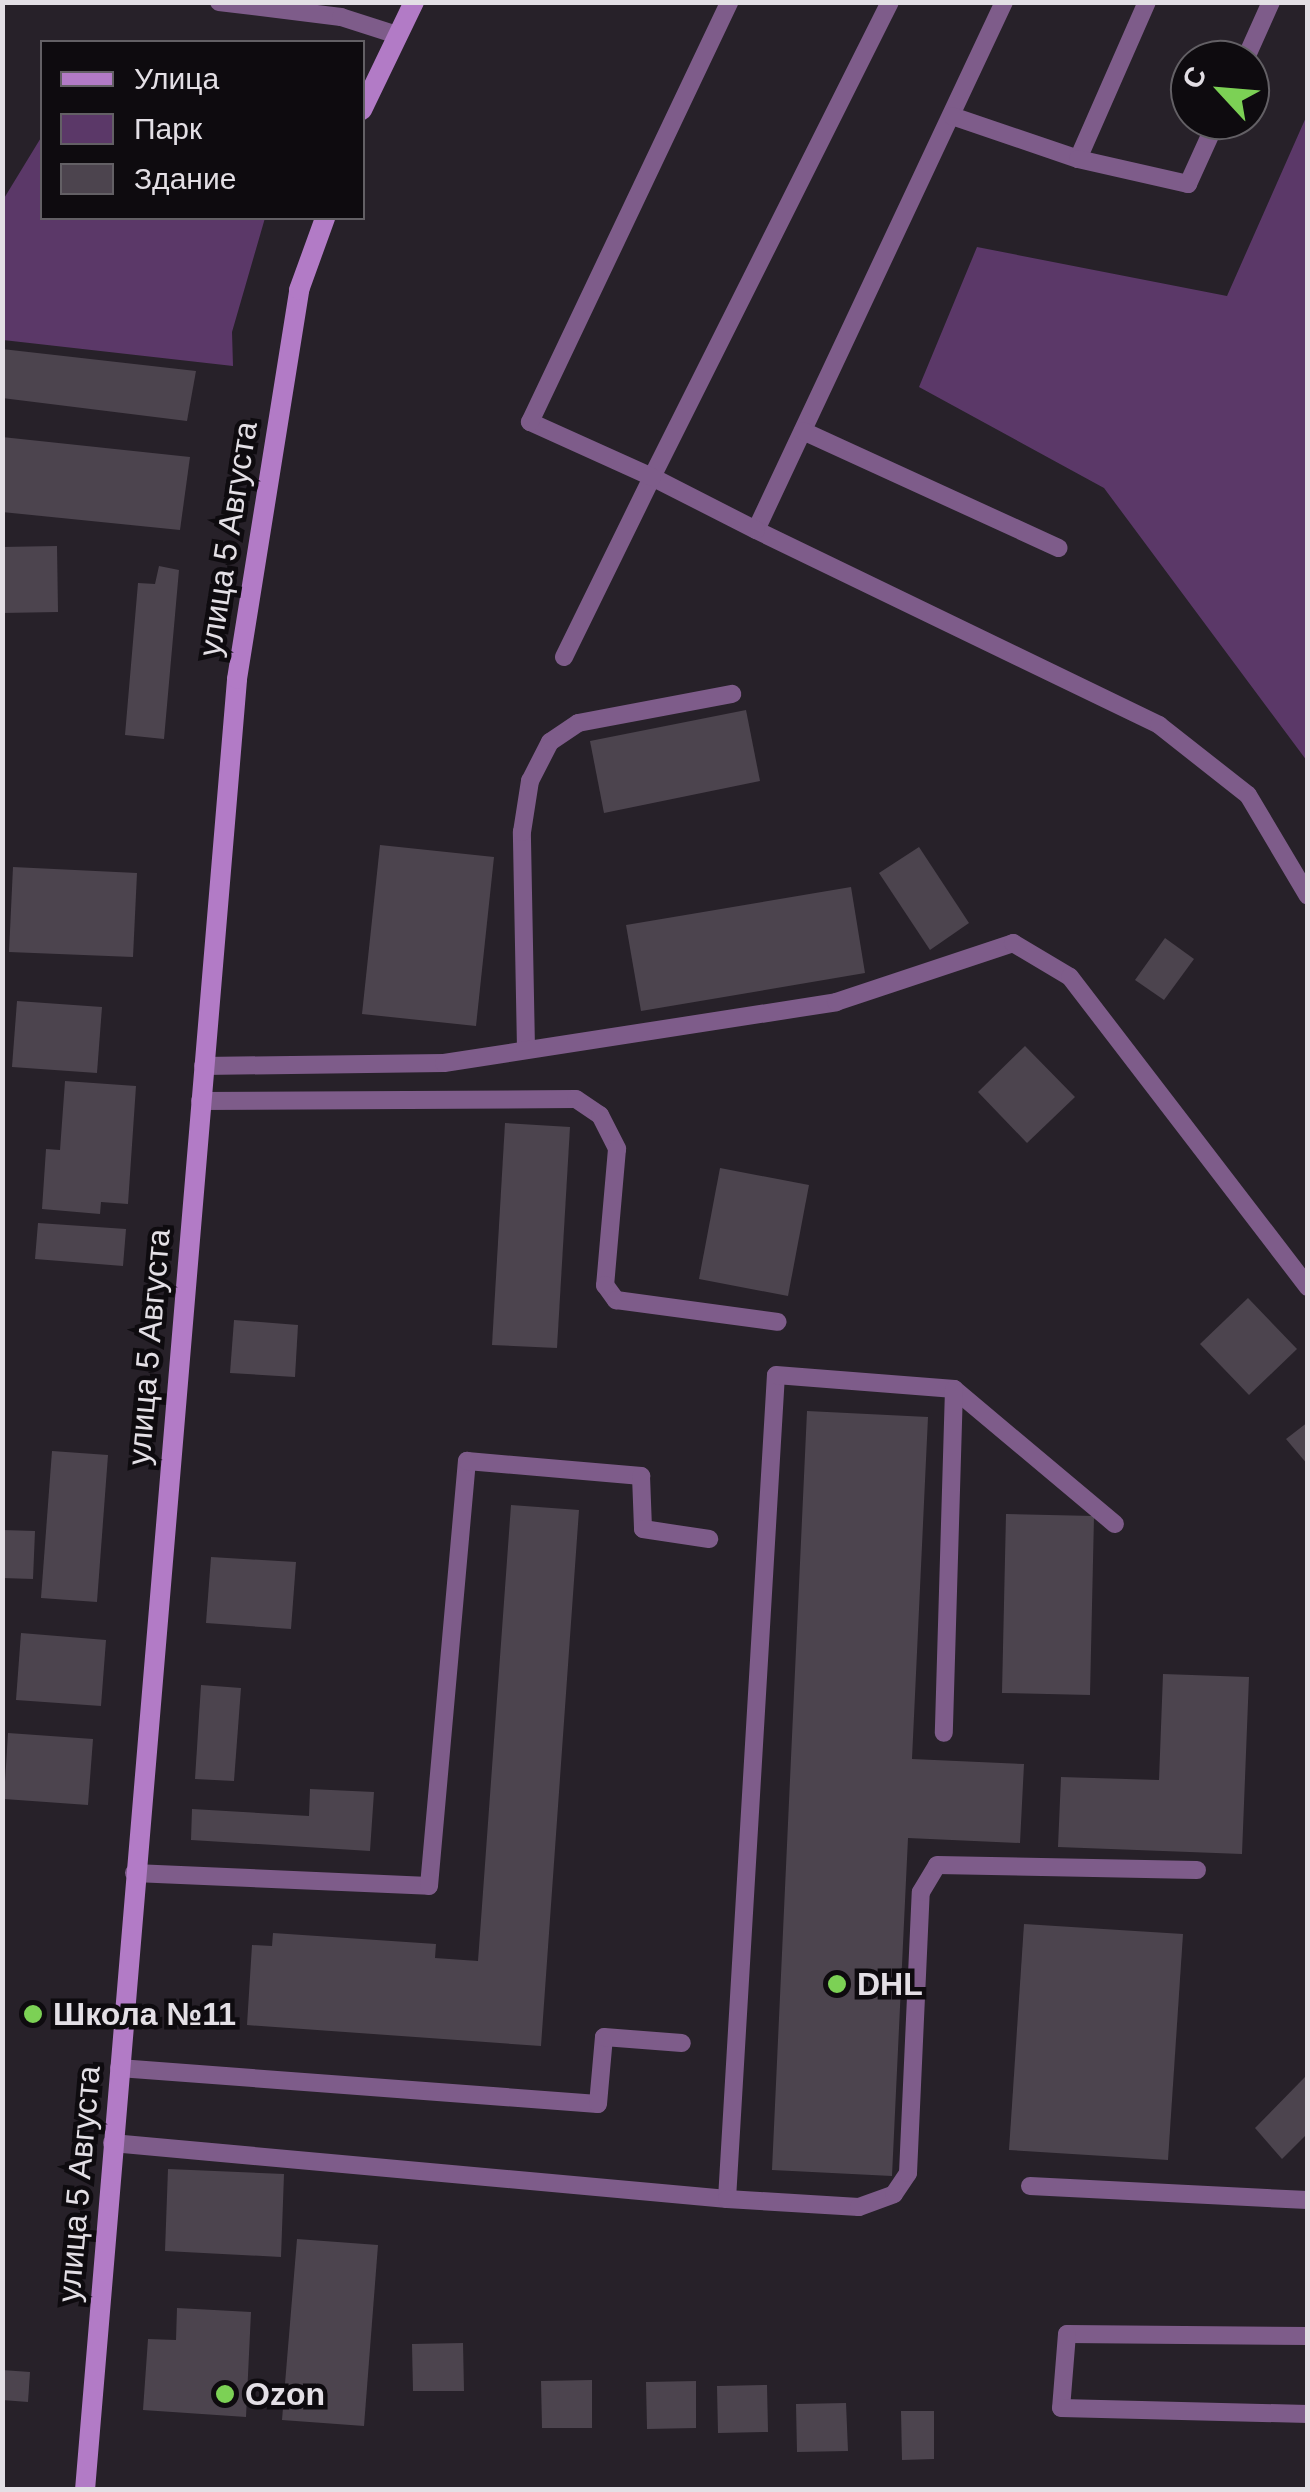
<!DOCTYPE html>
<html>
<head>
<meta charset="utf-8">
<style>
  body { margin:0 }
  #map { position:relative; width:1310px; height:2492px; overflow:hidden; background:#272129; font-family:Helvetica,sans-serif }
  div>[style] { position:absolute }
  [style*='--x'] { left:calc(var(--x)*1px); top:calc(var(--y)*1px); width:calc(var(--w)*1px); rotate:calc(var(--a)*1deg) }
  .green>* { inset:0; background:#5b3868 }
  .building>* { inset:0; background:#4c444e }
  .lane>* { height:18px; margin:-9px; padding:0 9px; transform-origin:9px; border-radius:9px; background:#7e5c8a }
  .secondary>* { height:20px; margin:-10px; padding:0 10px; transform-origin:10px; border-radius:10px; background:#b27bc6 }
  .dots>* { width:28px; height:28px; translate:-50% -50%; box-sizing:border-box; border:5px solid #0e0b0f; border-radius:50% }
  span { translate:-50% -50%; white-space:nowrap; text-align:center; line-height:1.15; -webkit-text-stroke:9px #0e0b0f; paint-order:stroke }
  .street-label { font-size:32px; color:#e3dfe5 }
  .poi-label { font-size:32px; color:#e3dfe5; font-weight:700 }
  .left { translate:0 -50%; text-align:left }
  .frame { position:absolute; inset:0; border:5px solid #e3dfe5; pointer-events:none }
  .legend { position:absolute; left:40px; top:40px; width:325px; height:180px; box-sizing:border-box; background:#0e0b0f; border:2px solid #636065; margin:0; padding:12px 18px; list-style:none; font-size:30px; color:#e3dfe5 }
  .legend li { display:flex; align-items:center; gap:20px; height:50px }
  .legend b { width:50px; border:2px solid #636065 }
  .north { position:absolute; left:1170px; top:40px; width:100px; height:100px; box-sizing:border-box; background:#0e0b0f; border:2px solid #636065; border-radius:50%; rotate:296deg; font-size:28px; font-weight:700; line-height:40px; text-align:center; color:#e3dfe5 }
  .north::after { content:''; display:block; margin:auto; width:35px; height:45px; background:#7cd155; clip-path:polygon(50% 0,100% 100%,50% 72%,0 100%) }
</style>
</head>
<body>
<div id="map">
  <div class="green">
    <div style="clip-path:polygon(1307px 115px,1307px 761px,1104px 488px,919px 387px,977px 247px,1227px 296px)"></div>
    <div style="clip-path:polygon(42px 136px,42px 218px,265px 218px,232px 332px,233px 366px,3px 340px,3px 200px)"></div>
  </div>
  <div class="building">
    <div style="clip-path:polygon(2px 349px,196px 371px,187px 421px,2px 398px)"></div>
    <div style="clip-path:polygon(2px 437px,190px 457px,180px 530px,2px 512px)"></div>
    <div style="clip-path:polygon(57px 546px,58px 612px,2px 613px,2px 547px)"></div>
    <div style="clip-path:polygon(159px 566px,179px 570px,164px 739px,125px 735px,138px 583px,155px 584px)"></div>
    <div style="clip-path:polygon(746px 710px,760px 781px,604px 813px,590px 741px)"></div>
    <div style="clip-path:polygon(380px 845px,494px 857px,476px 1026px,362px 1014px)"></div>
    <div style="clip-path:polygon(919px 847px,969px 923px,930px 950px,879px 873px)"></div>
    <div style="clip-path:polygon(13px 867px,137px 873px,133px 957px,9px 952px)"></div>
    <div style="clip-path:polygon(851px 887px,865px 973px,641px 1011px,626px 925px)"></div>
    <div style="clip-path:polygon(1165px 938px,1194px 959px,1164px 1000px,1135px 980px)"></div>
    <div style="clip-path:polygon(17px 1001px,102px 1007px,97px 1073px,12px 1067px)"></div>
    <div style="clip-path:polygon(1025px 1046px,1075px 1097px,1027px 1143px,978px 1092px)"></div>
    <div style="clip-path:polygon(65px 1081px,136px 1086px,128px 1204px,101px 1202px,100px 1214px,42px 1209px,46px 1149px,60px 1150px)"></div>
    <div style="clip-path:polygon(505px 1123px,570px 1127px,557px 1348px,492px 1345px)"></div>
    <div style="clip-path:polygon(720px 1168px,809px 1185px,788px 1296px,699px 1279px)"></div>
    <div style="clip-path:polygon(38px 1223px,126px 1229px,123px 1266px,35px 1259px)"></div>
    <div style="clip-path:polygon(1248px 1298px,1297px 1349px,1249px 1395px,1200px 1344px)"></div>
    <div style="clip-path:polygon(234px 1320px,298px 1325px,295px 1377px,230px 1373px)"></div>
    <div style="clip-path:polygon(807px 1411px,928px 1417px,912px 1759px,1024px 1764px,1020px 1843px,908px 1838px,892px 2176px,772px 2170px)"></div>
    <div style="clip-path:polygon(1308px 1422px,1308px 1465px,1286px 1439px)"></div>
    <div style="clip-path:polygon(52px 1451px,108px 1455px,97px 1602px,41px 1598px)"></div>
    <div style="clip-path:polygon(511px 1505px,579px 1510px,541px 2046px,247px 2025px,252px 1945px,272px 1946px,273px 1933px,436px 1944px,435px 1958px,478px 1961px)"></div>
    <div style="clip-path:polygon(1006px 1514px,1094px 1516px,1090px 1695px,1002px 1693px)"></div>
    <div style="clip-path:polygon(2px 1530px,35px 1531px,33px 1579px,2px 1578px)"></div>
    <div style="clip-path:polygon(211px 1557px,296px 1562px,291px 1629px,206px 1623px)"></div>
    <div style="clip-path:polygon(21px 1633px,106px 1640px,101px 1706px,16px 1700px)"></div>
    <div style="clip-path:polygon(1163px 1674px,1249px 1677px,1242px 1854px,1058px 1847px,1061px 1777px,1159px 1780px)"></div>
    <div style="clip-path:polygon(201px 1685px,241px 1688px,234px 1781px,195px 1779px)"></div>
    <div style="clip-path:polygon(8px 1733px,93px 1739px,88px 1805px,4px 1799px)"></div>
    <div style="clip-path:polygon(310px 1789px,374px 1792px,370px 1851px,191px 1840px,192px 1809px,309px 1816px)"></div>
    <div style="clip-path:polygon(1024px 1924px,1183px 1934px,1168px 2160px,1009px 2150px)"></div>
    <div style="clip-path:polygon(1305px 2077px,1308px 2133px,1282px 2159px,1255px 2128px)"></div>
    <div style="clip-path:polygon(168px 2169px,284px 2174px,281px 2257px,165px 2251px)"></div>
    <div style="clip-path:polygon(297px 2239px,378px 2245px,364px 2426px,282px 2420px)"></div>
    <div style="clip-path:polygon(177px 2308px,251px 2312px,246px 2417px,143px 2410px,148px 2339px,176px 2340px)"></div>
    <div style="clip-path:polygon(463px 2343px,464px 2391px,413px 2391px,412px 2344px)"></div>
    <div style="clip-path:polygon(2px 2370px,30px 2372px,28px 2402px,2px 2400px)"></div>
    <div style="clip-path:polygon(592px 2380px,592px 2428px,542px 2428px,541px 2381px)"></div>
    <div style="clip-path:polygon(696px 2381px,696px 2428px,647px 2429px,646px 2382px)"></div>
    <div style="clip-path:polygon(767px 2385px,768px 2432px,718px 2433px,717px 2386px)"></div>
    <div style="clip-path:polygon(846px 2403px,848px 2451px,797px 2452px,796px 2404px)"></div>
    <div style="clip-path:polygon(901px 2411px,934px 2411px,934px 2459px,902px 2460px)"></div>
  </div>
  <div class="lane">
    <div style="--x:219;--y:2;--w:123;--a:7"></div>
    <div style="--x:341;--y:17;--w:59;--a:17.8"></div>
    <div style="--x:1004;--y:2;--w:583;--a:115.16"></div>
    <div style="--x:756;--y:530;--w:448;--a:25.8"></div>
    <div style="--x:1159;--y:725;--w:113;--a:38.2"></div>
    <div style="--x:1248;--y:795;--w:117;--a:59.3"></div>
    <div style="--x:1245;--y:60;--w:64;--a:-65.9"></div>
    <div style="--x:952;--y:116;--w:133;--a:18.8"></div>
    <div style="--x:1078;--y:159;--w:171;--a:-66.3"></div>
    <div style="--x:1078;--y:159;--w:113;--a:12.8"></div>
    <div style="--x:1188;--y:184;--w:70;--a:-65.6"></div>
    <div style="--x:803;--y:431;--w:281;--a:24.6"></div>
    <div style="--x:756;--y:530;--w:117;--a:-153"></div>
    <div style="--x:652;--y:477;--w:531;--a:-63.39"></div>
    <div style="--x:564;--y:657;--w:200;--a:-63.9"></div>
    <div style="--x:652;--y:477;--w:134;--a:-155.7"></div>
    <div style="--x:530;--y:422;--w:465;--a:-64.6"></div>
    <div style="--x:526;--y:1049;--w:217;--a:-91.1"></div>
    <div style="--x:522;--y:832;--w:52;--a:-81.1"></div>
    <div style="--x:530;--y:781;--w:44;--a:-62.9"></div>
    <div style="--x:550;--y:742;--w:34;--a:-34"></div>
    <div style="--x:578;--y:723;--w:157;--a:-10.7"></div>
    <div style="--x:203;--y:1066;--w:241;--a:-0.7"></div>
    <div style="--x:444;--y:1063;--w:397;--a:-8.8"></div>
    <div style="--x:836;--y:1002;--w:187;--a:-18.4"></div>
    <div style="--x:1013;--y:943;--w:66;--a:30.8"></div>
    <div style="--x:1070;--y:977;--w:391;--a:52.5"></div>
    <div style="--x:200;--y:1101;--w:376;--a:-0.3"></div>
    <div style="--x:576;--y:1099;--w:29;--a:34"></div>
    <div style="--x:600;--y:1115;--w:38;--a:63"></div>
    <div style="--x:617;--y:1149;--w:137;--a:95"></div>
    <div style="--x:605;--y:1285;--w:19;--a:54"></div>
    <div style="--x:616;--y:1300;--w:163;--a:7.7"></div>
    <div style="--x:954;--y:1389;--w:210;--a:40"></div>
    <div style="--x:134;--y:1873;--w:295;--a:2.5"></div>
    <div style="--x:429;--y:1886;--w:427;--a:-84.9"></div>
    <div style="--x:467;--y:1461;--w:175;--a:4.9"></div>
    <div style="--x:641;--y:1476;--w:53;--a:87.8"></div>
    <div style="--x:643;--y:1529;--w:67;--a:8.6"></div>
    <div style="--x:119;--y:2068;--w:480;--a:4.3"></div>
    <div style="--x:598;--y:2104;--w:67;--a:-84.9"></div>
    <div style="--x:604;--y:2037;--w:78;--a:4.4"></div>
    <div style="--x:112;--y:2143;--w:618;--a:5.2"></div>
    <div style="--x:727;--y:2199;--w:825;--a:-86.6"></div>
    <div style="--x:776;--y:1375;--w:179;--a:4.5"></div>
    <div style="--x:954;--y:1389;--w:344;--a:91.7"></div>
    <div style="--x:1030;--y:2186;--w:278;--a:2.9"></div>
    <div style="--x:727;--y:2199;--w:132;--a:3.5"></div>
    <div style="--x:859;--y:2207;--w:37;--a:-20"></div>
    <div style="--x:894;--y:2194;--w:25;--a:-56"></div>
    <div style="--x:908;--y:2173;--w:281;--a:-87.4"></div>
    <div style="--x:921;--y:1892;--w:31;--a:-59"></div>
    <div style="--x:937;--y:1865;--w:260;--a:1.1"></div>
    <div style="--x:1308;--y:2336;--w:241;--a:-179.5"></div>
    <div style="--x:1067;--y:2334;--w:74;--a:94.6"></div>
    <div style="--x:1061;--y:2408;--w:247;--a:1.4"></div>
  </div>
  <div class="secondary">
    <div style="--x:362;--y:110;--w:120;--a:-64.3"></div>
    <div style="--x:85;--y:2490;--w:1817;--a:-85.2"></div>
    <div style="--x:237;--y:679;--w:394;--a:-80.9"></div>
    <div style="--x:299;--y:290;--w:77;--a:-70.1"></div>
  </div>
  <div class="dots">
    <div style="left:837px;top:1984px;background:#7cd155"></div>
    <div style="left:33px;top:2014px;background:#7cd155"></div>
    <div style="left:225px;top:2394px;background:#7cd155"></div>
  </div>
  <div class="street-label">
    <span style="left:228px;top:539px;rotate:-81deg">улица 5 Августа</span>
    <span style="left:149px;top:1347px;rotate:-85deg">улица 5 Августа</span>
    <span style="left:79px;top:2184px;rotate:-85deg">улица 5 Августа</span>
  </div>
  <div class="poi-label">
    <span class="left" style="left:857px;top:1984px">DHL</span>
    <span class="left" style="left:53px;top:2014px">Школа №11</span>
    <span class="left" style="left:245px;top:2394px">Ozon</span>
  </div>
  <div class="frame"></div>
  <ul class="legend">
  <li><b style="height:12px;background:#b27bc6"></b>Улица</li>
  <li><b style="height:28px;background:#5b3868"></b>Парк</li>
  <li><b style="height:28px;background:#4c444e"></b>Здание</li>
  </ul>
  <div class="north">С</div>
</div>
</body>
</html>
